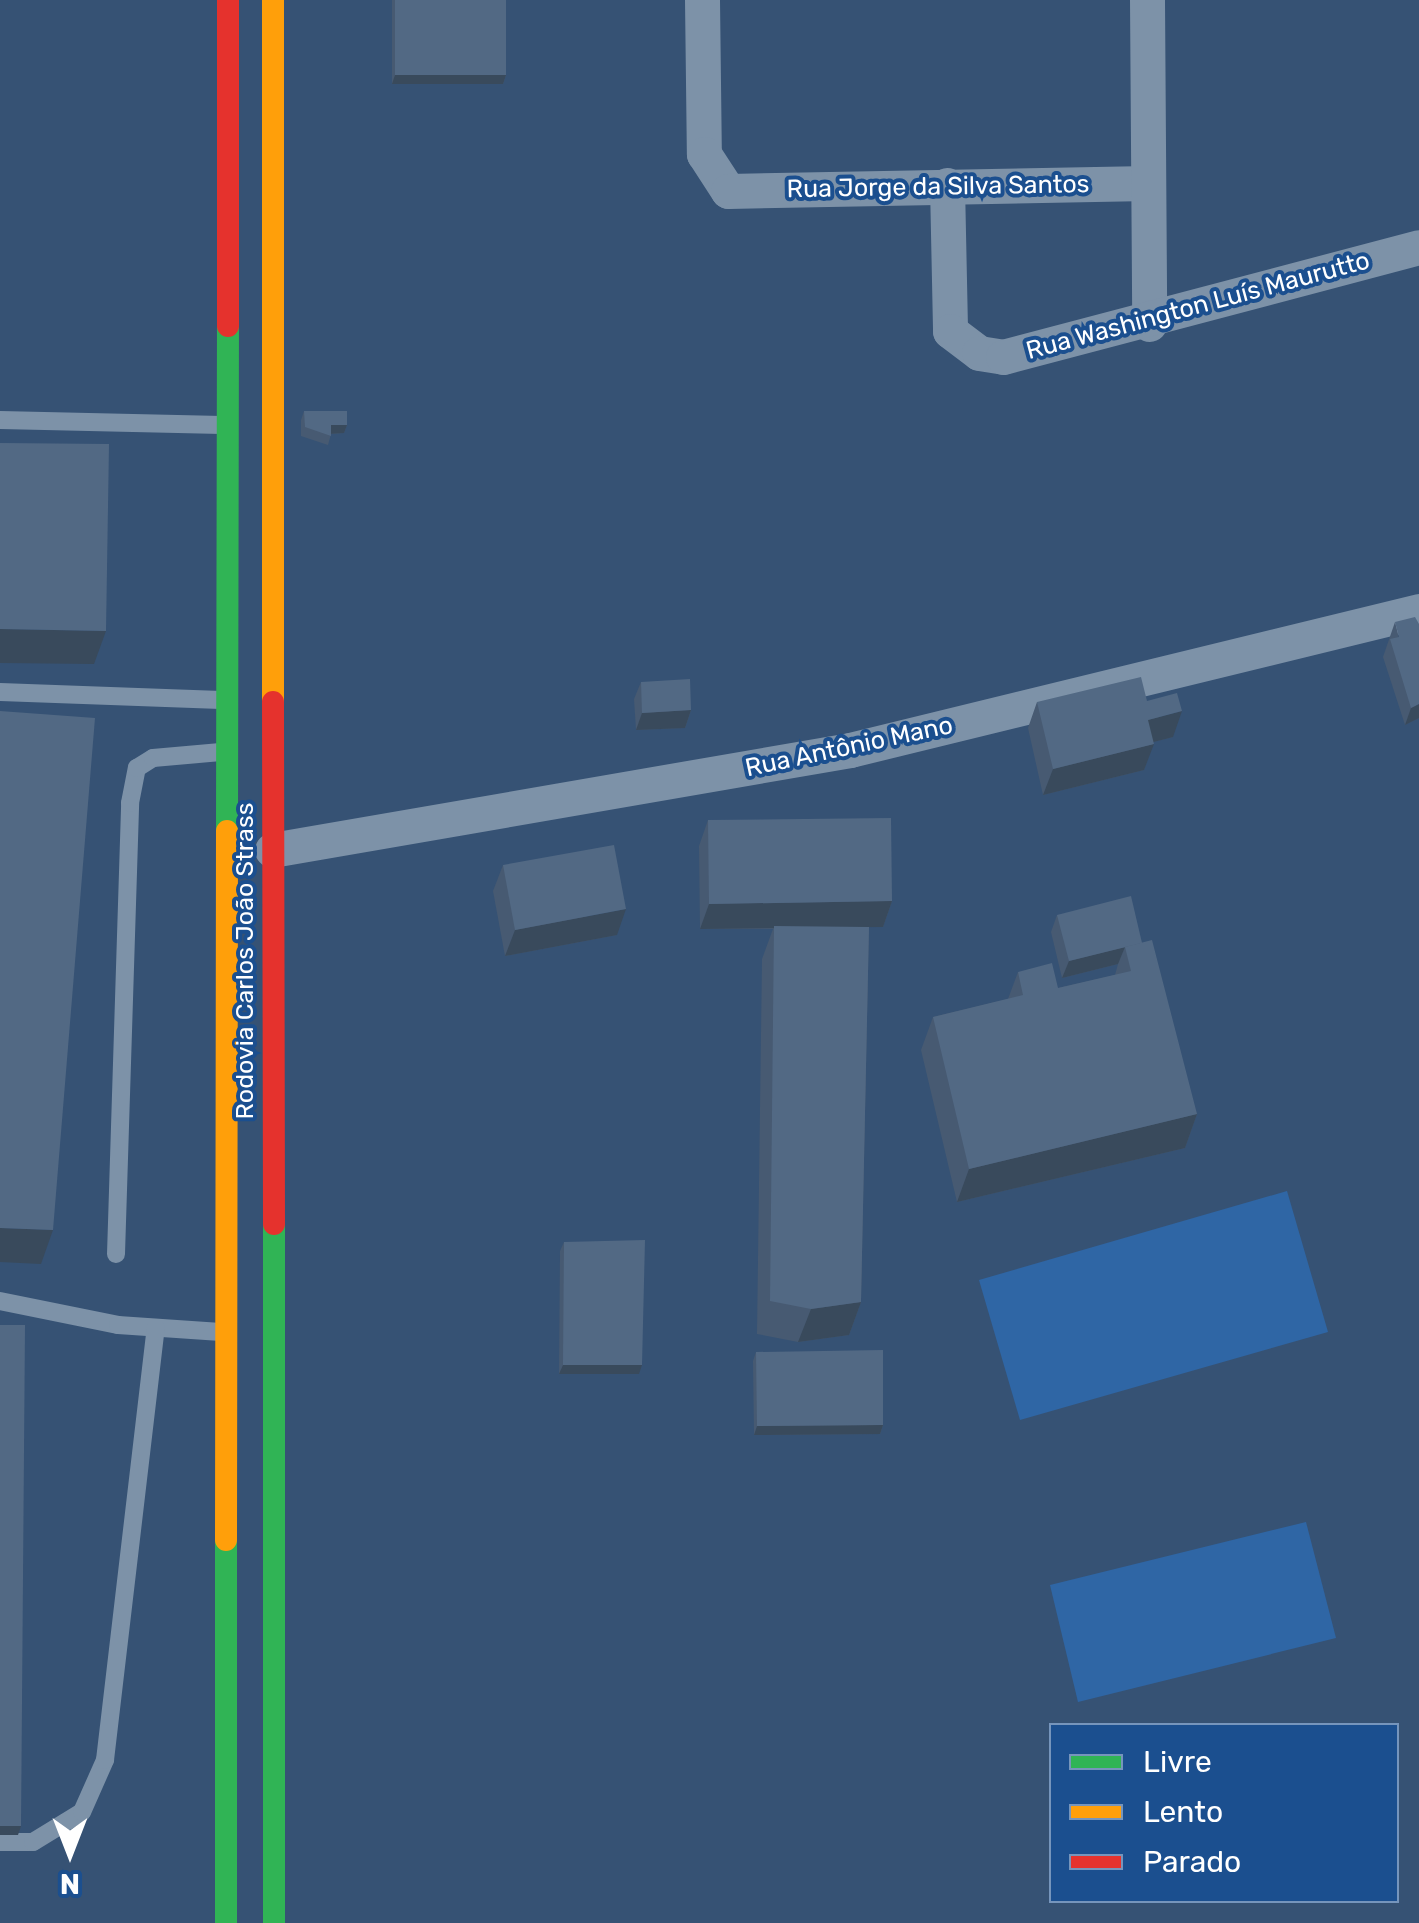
<!DOCTYPE html>
<html>
<head>
<meta charset="utf-8">
<style>
  body { margin:0 }
  #map { position:relative; width:1419px; height:1923px; overflow:hidden; background:#365274; font-family:Rubik,sans-serif }
  div>[style] { position:absolute }
  [style*='--x'] { left:calc(var(--x)*1px); top:calc(var(--y)*1px); width:calc(var(--w)*1px); rotate:calc(var(--a)*1deg) }
  .green>* { inset:0; background:#2f66a5 }
  .lane>* { height:18px; margin:-9px; padding:0 9px; transform-origin:9px; border-radius:9px; background:#7d92a8 }
  .street>* { height:35px; margin:-17.5px; padding:0 17.5px; transform-origin:17.5px; border-radius:17.5px; background:#7d92a8 }
  .fast>* { height:22px; margin:-11px; padding:0 11px; transform-origin:11px; border-radius:11px; background:#30b455 }
  .slow>* { height:22px; margin:-11px; padding:0 11px; transform-origin:11px; border-radius:11px; background:#ff9f0a }
  .jam>* { height:22px; margin:-11px; padding:0 11px; transform-origin:11px; border-radius:11px; background:#e5322d }
  .wall>* { inset:0; background:#475a72 }
  .shaded-wall>* { inset:0; background:#394a5c }
  .building>* { inset:0; background:#526984 }
  span { translate:-50% -50%; white-space:nowrap; text-align:center; line-height:1.15; -webkit-text-stroke:8px #1b4f8f; paint-order:stroke }
  .street-label { font-size:25px; color:#fff }
  .legend { position:absolute; left:1049px; top:1723px; width:350px; height:180px; box-sizing:border-box; background:#1b4f8f; border:2px solid #7695bc; margin:0; padding:12px 18px; list-style:none; font-size:30px; color:#fff }
  .legend li { display:flex; align-items:center; gap:20px; height:50px }
  .legend b { width:50px; border:2px solid #7695bc }
  .north { position:absolute; left:20px; top:1803px; width:100px; height:100px; -webkit-text-stroke:8px #1b4f8f; paint-order:stroke; rotate:180deg; font-size:28px; font-weight:700; line-height:40px; text-align:center; color:#fff }
  .north::after { content:''; display:block; margin:auto; width:35px; height:45px; background:#fff; clip-path:polygon(50% 0,100% 100%,50% 72%,0 100%) }
</style>
</head>
<body>
<div id="map">
  <div class="green">
    <div style="clip-path:polygon(1287px 1191px,1328px 1332px,1020px 1420px,979px 1280px)"></div>
    <div style="clip-path:polygon(1306px 1522px,1336px 1638px,1078px 1702px,1050px 1585px)"></div>
  </div>
  <div class="lane">
    <div style="--x:0;--y:420;--w:222;--a:1.3"></div>
    <div style="--x:0;--y:692;--w:221;--a:2.1"></div>
    <div style="--x:116;--y:1254;--w:451;--a:-88.2"></div>
    <div style="--x:130;--y:803;--w:36;--a:-79"></div>
    <div style="--x:137;--y:768;--w:19;--a:-32"></div>
    <div style="--x:153;--y:758;--w:68;--a:-5"></div>
    <div style="--x:0;--y:1301;--w:120;--a:11.5"></div>
    <div style="--x:118;--y:1325;--w:103;--a:3.9"></div>
    <div style="--x:0;--y:1842;--w:33;--a:0"></div>
    <div style="--x:33;--y:1842;--w:57;--a:-31.5"></div>
    <div style="--x:82;--y:1812;--w:57;--a:-66.1"></div>
    <div style="--x:105;--y:1760;--w:435;--a:-83.3"></div>
  </div>
  <div class="street">
    <div style="--x:702;--y:0;--w:154;--a:89.3"></div>
    <div style="--x:704;--y:154;--w:44;--a:57"></div>
    <div style="--x:728;--y:191;--w:420;--a:-1.1"></div>
    <div style="--x:1147;--y:0;--w:324;--a:89.6"></div>
    <div style="--x:947;--y:185;--w:146;--a:88.8"></div>
    <div style="--x:950;--y:331;--w:36;--a:37"></div>
    <div style="--x:979;--y:353;--w:24;--a:9"></div>
    <div style="--x:1003;--y:357;--w:430;--a:-14.8"></div>
    <div style="--x:272;--y:850;--w:587;--a:-9.82"></div>
    <div style="--x:850;--y:750;--w:586;--a:-13.73"></div>
  </div>
  <div class="fast">
    <div style="--x:227;--y:831;--w:505;--a:-89.89"></div>
    <div style="--x:274;--y:1224;--w:699;--a:90"></div>
    <div style="--x:226;--y:1923;--w:383;--a:-90"></div>
  </div>
  <div class="slow">
    <div style="--x:273;--y:0;--w:702;--a:90"></div>
    <div style="--x:226;--y:1540;--w:709;--a:-89.92"></div>
  </div>
  <div class="jam">
    <div style="--x:228;--y:326;--w:326;--a:-90"></div>
    <div style="--x:273;--y:702;--w:522;--a:89.89"></div>
  </div>
  <div class="wall">
    <div style="clip-path:polygon(392px 0,506px 0,506px 75px,503px 84px,392px 84px)"></div>
    <div style="clip-path:polygon(304px 411px,347px 425px,344px 433px,331px 434px,328px 445px,301px 436px,301px 420px)"></div>
    <div style="clip-path:polygon(1395px 622px,1419px 718px,1405px 725px,1383px 657px)"></div>
    <div style="clip-path:polygon(641px 682px,691px 710px,685px 728px,636px 730px,634px 699px)"></div>
    <div style="clip-path:polygon(1147px 701px,1173px 737px,1153px 742px,1144px 770px,1043px 795px,1028px 728px,1037px 702px)"></div>
    <div style="clip-path:polygon(708px 820px,892px 901px,883px 927px,869px 927px,861px 1302px,849px 1335px,798px 1342px,757px 1334px,762px 959px,773px 929px,700px 929px,699px 846px)"></div>
    <div style="clip-path:polygon(503px 865px,617px 935px,505px 956px,493px 891px)"></div>
    <div style="clip-path:polygon(1057px 915px,1142px 943px,1197px 1114px,1185px 1148px,957px 1202px,921px 1050px,933px 1017px,1008px 999px,1018px 972px,1058px 988px,1115px 975px,1118px 964px,1062px 978px,1051px 932px)"></div>
    <div style="clip-path:polygon(564px 1242px,639px 1374px,559px 1374px,560px 1251px)"></div>
    <div style="clip-path:polygon(756px 1352px,883px 1425px,880px 1434px,754px 1435px,753px 1361px)"></div>
  </div>
  <div class="shaded-wall">
    <div style="clip-path:polygon(395px 75px,506px 75px,503px 84px,392px 84px)"></div>
    <div style="clip-path:polygon(331px 425px,347px 425px,344px 433px,328px 434px)"></div>
    <div style="clip-path:polygon(0 629px,106px 631px,94px 664px,0 663px)"></div>
    <div style="clip-path:polygon(1419px 704px,1419px 718px,1405px 725px,1411px 708px)"></div>
    <div style="clip-path:polygon(691px 710px,685px 728px,636px 730px,642px 713px)"></div>
    <div style="clip-path:polygon(1182px 711px,1173px 737px,1138px 746px,1148px 720px)"></div>
    <div style="clip-path:polygon(1154px 744px,1144px 770px,1043px 795px,1053px 769px)"></div>
    <div style="clip-path:polygon(892px 901px,883px 927px,700px 929px,709px 904px)"></div>
    <div style="clip-path:polygon(626px 909px,617px 935px,505px 956px,515px 930px)"></div>
    <div style="clip-path:polygon(1125px 947px,1118px 964px,1062px 978px,1069px 961px)"></div>
    <div style="clip-path:polygon(1197px 1114px,1185px 1148px,957px 1202px,969px 1169px)"></div>
    <div style="clip-path:polygon(0 1228px,53px 1230px,41px 1264px,0 1262px)"></div>
    <div style="clip-path:polygon(861px 1302px,849px 1335px,798px 1342px,811px 1309px)"></div>
    <div style="clip-path:polygon(563px 1365px,642px 1365px,639px 1374px,559px 1374px)"></div>
    <div style="clip-path:polygon(883px 1425px,880px 1434px,754px 1435px,757px 1426px)"></div>
    <div style="clip-path:polygon(0 1826px,21px 1826px,18px 1835px,0 1835px)"></div>
  </div>
  <div class="building">
    <div style="clip-path:polygon(395px 0,506px 0,506px 75px,395px 75px)"></div>
    <div style="clip-path:polygon(304px 411px,347px 411px,347px 425px,331px 425px,331px 436px,305px 427px)"></div>
    <div style="clip-path:polygon(0 443px,109px 444px,106px 631px,0 629px)"></div>
    <div style="clip-path:polygon(1415px 617px,1419px 624px,1419px 704px,1411px 708px,1390px 639px,1399px 637px,1395px 622px)"></div>
    <div style="clip-path:polygon(1141px 677px,1147px 701px,1177px 693px,1182px 711px,1148px 720px,1154px 744px,1053px 769px,1037px 702px)"></div>
    <div style="clip-path:polygon(690px 679px,691px 710px,642px 713px,641px 682px)"></div>
    <div style="clip-path:polygon(0 711px,95px 718px,53px 1230px,0 1228px)"></div>
    <div style="clip-path:polygon(891px 818px,892px 901px,709px 904px,708px 820px)"></div>
    <div style="clip-path:polygon(614px 845px,626px 909px,515px 930px,503px 865px)"></div>
    <div style="clip-path:polygon(1131px 896px,1142px 943px,1069px 961px,1057px 915px)"></div>
    <div style="clip-path:polygon(774px 926px,869px 927px,861px 1302px,811px 1309px,770px 1301px)"></div>
    <div style="clip-path:polygon(1152px 940px,1197px 1114px,969px 1169px,933px 1017px,1023px 995px,1018px 972px,1052px 963px,1058px 988px,1131px 971px,1125px 947px)"></div>
    <div style="clip-path:polygon(645px 1240px,642px 1365px,563px 1365px,564px 1242px)"></div>
    <div style="clip-path:polygon(0 1325px,25px 1325px,21px 1826px,0 1826px)"></div>
    <div style="clip-path:polygon(883px 1350px,883px 1425px,757px 1426px,756px 1352px)"></div>
  </div>
  <div class="street-label">
    <span style="left:938px;top:187px;rotate:-1deg">Rua Jorge da Silva Santos</span>
    <span style="left:1198px;top:306px;rotate:-15deg">Rua Washington Luís Maurutto</span>
    <span style="left:849px;top:747px;rotate:-12deg">Rua Antônio Mano</span>
    <span style="left:245px;top:961px;rotate:-90deg">Rodovia Carlos João Strass</span>
  </div>
  <ul class="legend">
  <li><b style="height:12px;background:#30b455"></b>Livre</li>
  <li><b style="height:12px;background:#ff9f0a"></b>Lento</li>
  <li><b style="height:12px;background:#e5322d"></b>Parado</li>
  </ul>
  <div class="north">N</div>
</div>
</body>
</html>
